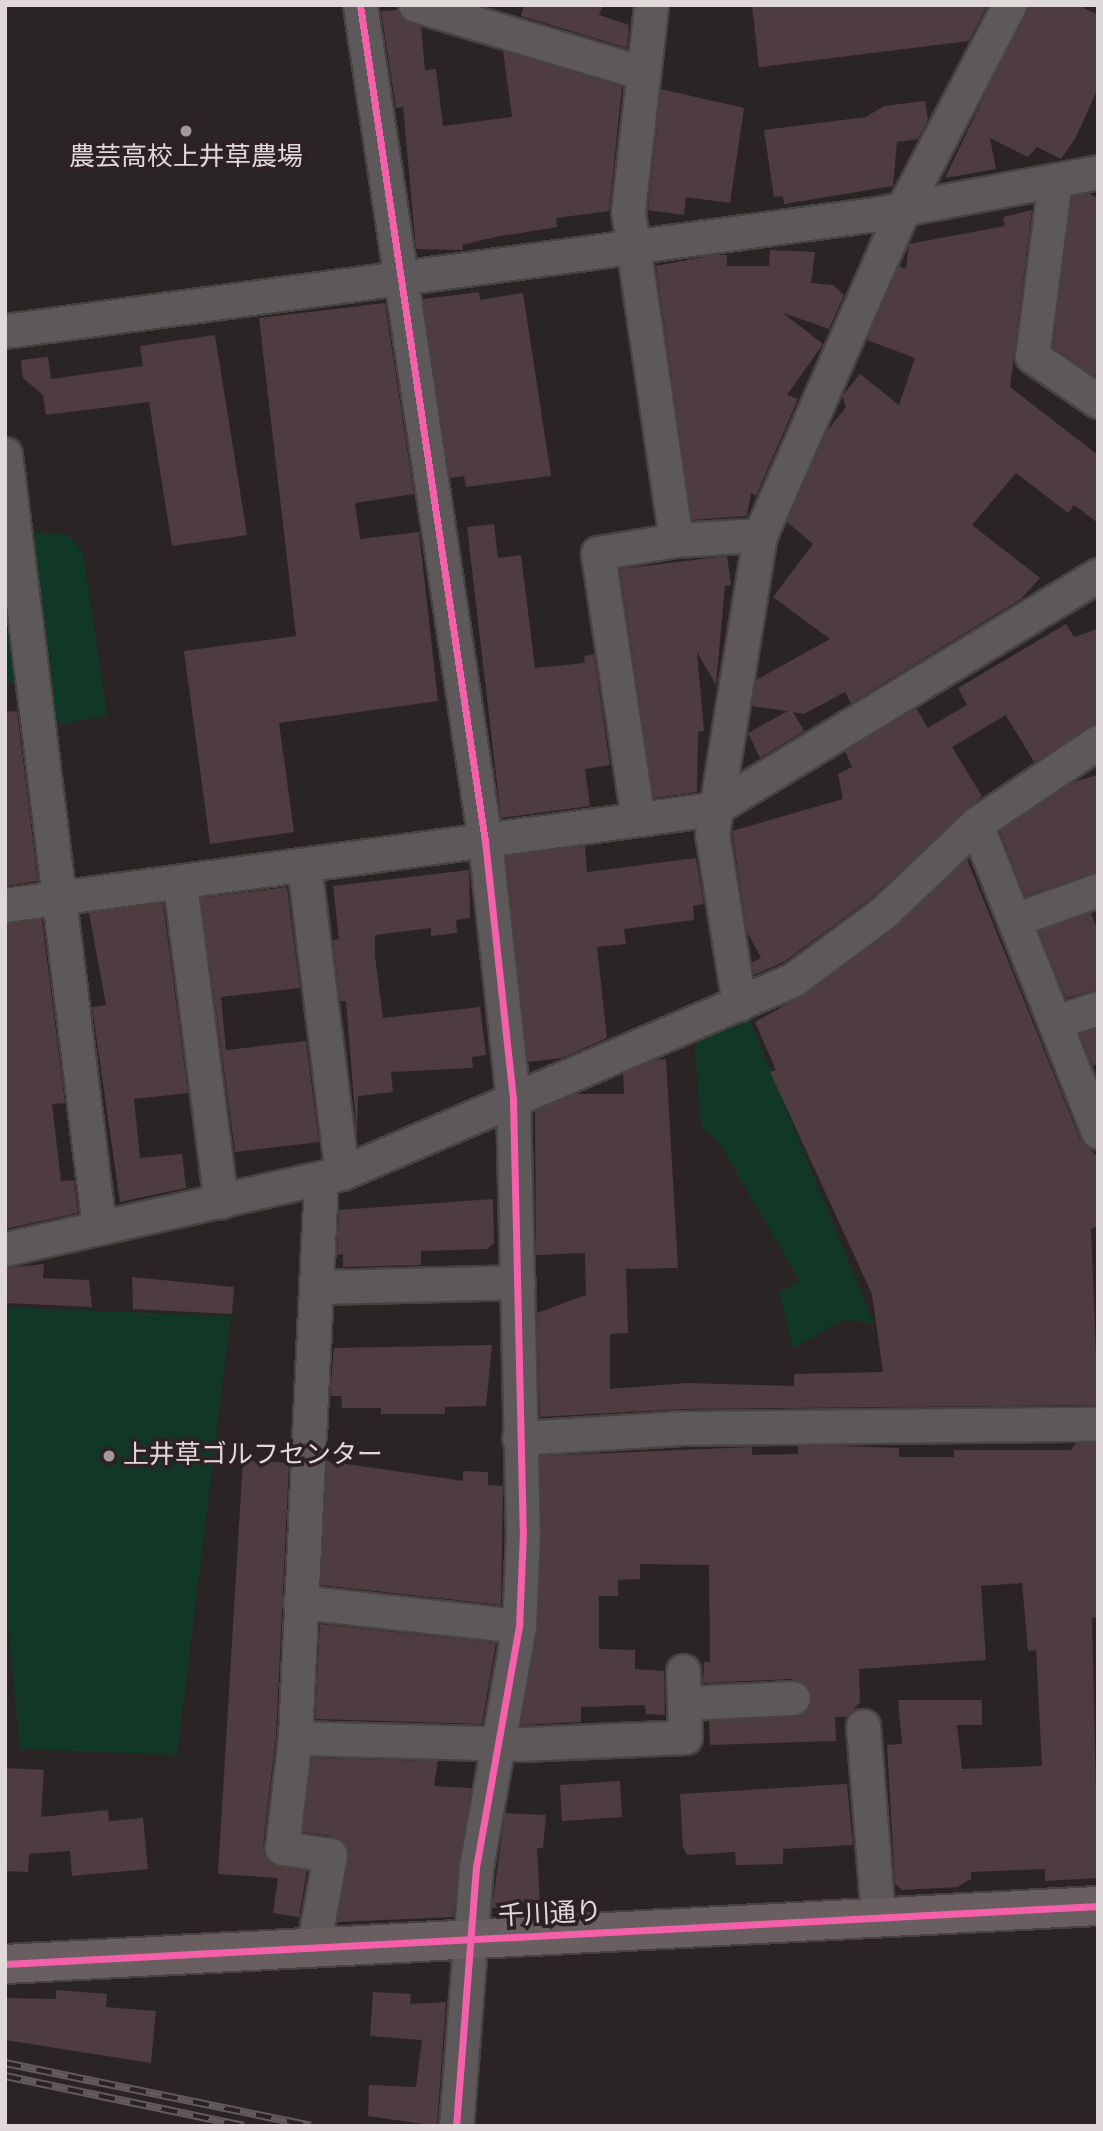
<!DOCTYPE html>
<html>
<head>
<meta charset="utf-8">
<style>
  body { margin:0 }
  #map { position:relative; width:1103px; height:2131px; overflow:hidden; background:#2b2425; font-family:"Alegreya Sans","Noto Sans JP",sans-serif }
  div>[style] { position:absolute }
  [style*='--x'] { left:calc(var(--x)*1px); top:calc(var(--y)*1px); width:calc(var(--w)*1px); rotate:calc(var(--a)*1deg) }
  .green>* { inset:0; background:#113726 }
  .building>* { inset:0; background:#4e3c40 }
  .roads { filter:drop-shadow(2px 0 #484243) drop-shadow(-2px 0 #484243) drop-shadow(0 2px #484243) drop-shadow(0 -2px #484243) }
  .minor>* { height:33px; margin:-16.5px; padding:0 16.5px; transform-origin:16.5px; border-radius:16.5px; background:#5d5859 }
  .major>* { height:38px; margin:-19px; padding:0 19px; transform-origin:19px; border-radius:19px; background:#695e60 }
  .rail>* { height:8px; margin-top:-4px; transform-origin:0; background:repeating-linear-gradient(90deg,#2e2124 0 16px,#615b5c 0 32px); box-sizing:border-box; border-block:2px solid #615b5c }
  .cycleway>* { height:7px; margin:-3.5px; padding:0 3.5px; transform-origin:3.5px; border-radius:3.5px; background:#f560ab }
  .dots>* { width:19px; height:19px; translate:-50% -50%; box-sizing:border-box; border:4px solid #2e2124; border-radius:50% }
  span { translate:-50% -50%; white-space:nowrap; text-align:center; line-height:1.15; -webkit-text-stroke:7px #2e2124; paint-order:stroke }
  .poi-label { font-size:26px; color:#e1d8da }
  .left { translate:0 -50%; text-align:left }
  .street-label { font-size:26px; color:#e1d8da }
  .frame { position:absolute; inset:0; border:7px solid #e1d8da; pointer-events:none }
</style>
</head>
<body>
<div id="map">
  <div class="green">
    <div style="clip-path:polygon(24px 531px,69px 535px,83px 553px,107px 716px,50px 726px)"></div>
    <div style="clip-path:polygon(5px 564px,18px 683px,5px 685px)"></div>
    <div style="clip-path:polygon(748px 1016px,874px 1324px,844px 1319px,793px 1349px,779px 1292px,800px 1282px,720px 1143px,701px 1126px,694px 1037px)"></div>
    <div style="clip-path:polygon(5px 1307px,231px 1316px,177px 1755px,20px 1749px,5px 1595px)"></div>
  </div>
  <div class="building">
    <div style="clip-path:polygon(524px 5px,603px 5px,599px 15px,629px 25px,627px 48px,521px 16px)"></div>
    <div style="clip-path:polygon(752px 5px,985px 5px,986px 8px,969px 41px,759px 67px)"></div>
    <div style="clip-path:polygon(1028px 5px,1078px 5px,1098px 15px,1098px 88px,1076px 137px,1061px 159px,1037px 147px,1028px 157px,990px 138px,996px 169px,945px 178px)"></div>
    <div style="clip-path:polygon(397px 10px,421px 27px,425px 70px,436px 69px,443px 126px,512px 117px,503px 51px,622px 87px,609px 211px,556px 218px,557px 227px,495px 237px,462px 245px,463px 250px,416px 249px,403px 107px,396px 108px,381px 11px)"></div>
    <div style="clip-path:polygon(661px 89px,744px 108px,730px 203px,686px 197px,684px 215px,648px 210px)"></div>
    <div style="clip-path:polygon(925px 101px,928px 119px,918px 139px,897px 142px,893px 186px,784px 204px,783px 196px,774px 197px,764px 130px,866px 117px,884px 106px)"></div>
    <div style="clip-path:polygon(1089px 193px,1098px 199px,1098px 378px,1053px 347px,1072px 196px)"></div>
    <div style="clip-path:polygon(1032px 210px,1010px 387px,1098px 455px,1098px 523px,1074px 505px,1068px 513px,1016px 473px,972px 525px,1040px 578px,1021px 599px,851px 703px,845px 692px,804px 714px,793px 712px,804px 731px,760px 758px,748px 733px,788px 711px,752px 706px,756px 680px,830px 639px,773px 597px,813px 544px,787px 522px,827px 431px,846px 407px,842px 396px,860px 374px,899px 405px,915px 358px,867px 340px,899px 266px,906px 269px,909px 244px,1005px 226px,1003px 217px)"></div>
    <div style="clip-path:polygon(770px 250px,815px 252px,811px 283px,833px 285px,844px 295px,829px 329px,783px 313px,823px 344px,787px 395px,798px 399px,756px 496px,751px 493px,747px 516px,692px 520px,656px 266px,713px 255px,727px 255px,727px 266px,769px 266px)"></div>
    <div style="clip-path:polygon(479px 292px,480px 300px,523px 293px,551px 476px,466px 487px,464px 476px,450px 478px,423px 299px)"></div>
    <div style="clip-path:polygon(385px 303px,414px 494px,355px 503px,360px 539px,419px 532px,438px 701px,279px 723px,294px 832px,210px 844px,184px 651px,296px 636px,259px 318px)"></div>
    <div style="clip-path:polygon(215px 335px,247px 535px,172px 546px,149px 402px,46px 415px,43px 395px,23px 378px,21px 360px,48px 357px,51px 379px,143px 366px,140px 346px)"></div>
    <div style="clip-path:polygon(494px 524px,498px 558px,521px 555px,535px 668px,585px 663px,584px 656px,594px 654px,610px 765px,585px 769px,590px 806px,501px 818px,467px 527px)"></div>
    <div style="clip-path:polygon(727px 556px,731px 585px,725px 586px,716px 685px,697px 652px,704px 731px,698px 732px,697px 792px,654px 798px,620px 569px)"></div>
    <div style="clip-path:polygon(1066px 624px,1074px 637px,1098px 629px,1098px 723px,1034px 762px,1006px 715px,952px 747px,982px 796px,871px 898px,784px 962px,754px 975px,752px 962px,761px 958px,747px 932px,732px 831px,843px 799px,838px 774px,852px 767px,845px 751px,916px 708px,928px 728px,967px 705px,958px 688px)"></div>
    <div style="clip-path:polygon(17px 711px,38px 881px,5px 886px,5px 712px)"></div>
    <div style="clip-path:polygon(1098px 775px,1098px 871px,1025px 896px,1000px 831px,1074px 782px)"></div>
    <div style="clip-path:polygon(585px 846px,587px 872px,696px 858px,704px 904px,693px 906px,694px 920px,624px 929px,626px 944px,597px 947px,607px 1038px,562px 1058px,528px 1062px,506px 856px)"></div>
    <div style="clip-path:polygon(967px 859px,1080px 1139px,1098px 1157px,1098px 1226px,1091px 1229px,1098px 1405px,682px 1409px,540px 1417px,537px 1313px,586px 1295px,585px 1253px,536px 1255px,535px 1111px,574px 1094px,624px 1094px,623px 1073px,655px 1060px,666px 1059px,678px 1268px,626px 1269px,628px 1333px,610px 1334px,610px 1389px,687px 1383px,794px 1386px,794px 1374px,883px 1372px,872px 1294px,770px 1072px,776px 1070px,755px 1022px,805px 994px,895px 928px)"></div>
    <div style="clip-path:polygon(469px 870px,470px 918px,456px 920px,457px 933px,431px 936px,431px 928px,375px 935px,375px 956px,383px 1018px,480px 1007px,486px 1055px,472px 1057px,473px 1068px,391px 1072px,393px 1092px,358px 1096px,357px 1137px,346px 1001px,340px 1001px,333px 940px,339px 939px,333px 886px)"></div>
    <div style="clip-path:polygon(287px 887px,300px 988px,221px 997px,226px 1050px,306px 1041px,319px 1142px,235px 1152px,201px 898px)"></div>
    <div style="clip-path:polygon(163px 903px,188px 1093px,134px 1099px,140px 1158px,182px 1154px,186px 1188px,120px 1202px,92px 1007px,106px 1005px,89px 913px)"></div>
    <div style="clip-path:polygon(1091px 913px,1098px 931px,1098px 989px,1066px 998px,1039px 931px)"></div>
    <div style="clip-path:polygon(42px 919px,65px 1103px,52px 1104px,61px 1181px,74px 1180px,78px 1213px,5px 1229px,5px 924px)"></div>
    <div style="clip-path:polygon(1098px 1028px,1098px 1064px,1093px 1066px,1080px 1034px)"></div>
    <div style="clip-path:polygon(493px 1199px,494px 1243px,487px 1249px,421px 1251px,421px 1265px,343px 1267px,343px 1254px,337px 1255px,339px 1210px)"></div>
    <div style="clip-path:polygon(44px 1264px,43px 1278px,89px 1280px,92px 1307px,5px 1303px,5px 1268px)"></div>
    <div style="clip-path:polygon(132px 1277px,234px 1287px,232px 1314px,133px 1309px)"></div>
    <div style="clip-path:polygon(492px 1345px,486px 1406px,445px 1407px,445px 1414px,381px 1414px,381px 1408px,342px 1408px,341px 1396px,330px 1396px,334px 1348px)"></div>
    <div style="clip-path:polygon(1076px 1443px,1098px 1443px,1098px 1617px,1092px 1618px,1098px 1878px,1045px 1881px,1045px 1869px,971px 1872px,971px 1879px,957px 1887px,902px 1890px,895px 1883px,887px 1745px,902px 1744px,898px 1700px,982px 1700px,982px 1725px,957px 1725px,962px 1769px,1042px 1766px,1036px 1650px,1028px 1651px,1022px 1583px,981px 1586px,986px 1660px,859px 1669px,860px 1702px,847px 1717px,835px 1717px,836px 1741px,710px 1745px,709px 1721px,803px 1715px,810px 1706px,809px 1688px,792px 1679px,703px 1683px,704px 1662px,710px 1662px,709px 1565px,640px 1564px,640px 1579px,618px 1580px,618px 1596px,599px 1596px,599px 1649px,635px 1650px,635px 1669px,664px 1671px,665px 1715px,646px 1714px,645px 1705px,581px 1707px,581px 1722px,521px 1725px,538px 1627px,540px 1456px,752px 1447px,752px 1455px,798px 1454px,798px 1446px,840px 1446px,899px 1448px,899px 1457px,954px 1457px,954px 1450px,1071px 1450px)"></div>
    <div style="clip-path:polygon(243px 1459px,289px 1463px,276px 1736px,263px 1846px,271px 1864px,307px 1871px,299px 1917px,273px 1913px,278px 1878px,218px 1874px)"></div>
    <div style="clip-path:polygon(327px 1461px,463px 1481px,463px 1471px,488px 1472px,488px 1485px,503px 1486px,501px 1605px,321px 1585px)"></div>
    <div style="clip-path:polygon(320px 1624px,496px 1643px,482px 1724px,315px 1719px)"></div>
    <div style="clip-path:polygon(312px 1758px,438px 1761px,434px 1786px,471px 1788px,453px 1917px,337px 1922px,348px 1849px,333px 1836px,303px 1832px)"></div>
    <div style="clip-path:polygon(5px 1768px,44px 1770px,41px 1817px,108px 1810px,109px 1821px,143px 1818px,148px 1869px,72px 1876px,70px 1851px,29px 1854px,28px 1872px,5px 1871px)"></div>
    <div style="clip-path:polygon(620px 1781px,622px 1817px,562px 1821px,560px 1785px)"></div>
    <div style="clip-path:polygon(847px 1784px,853px 1845px,783px 1849px,783px 1864px,736px 1865px,735px 1852px,687px 1855px,683px 1847px,680px 1794px)"></div>
    <div style="clip-path:polygon(505px 1813px,546px 1815px,543px 1848px,537px 1848px,540px 1905px,492px 1908px)"></div>
    <div style="clip-path:polygon(56px 1990px,107px 1994px,106px 2007px,156px 2011px,151px 2063px,5px 2040px,5px 1998px,56px 1999px)"></div>
    <div style="clip-path:polygon(373px 1992px,411px 1994px,410px 2004px,446px 2002px,437px 2126px,368px 2116px,369px 2085px,416px 2087px,422px 2040px,370px 2036px)"></div>
  </div>
  <div class="roads">
    <div class="minor">
      <div style="--x:360;--y:5;--w:845;--a:81.5"></div>
      <div style="--x:485;--y:841;--w:261;--a:83.8"></div>
      <div style="--x:513;--y:1100;--w:432;--a:88.7"></div>
      <div style="--x:523;--y:1532;--w:94;--a:92.4"></div>
      <div style="--x:519;--y:1626;--w:245;--a:100.1"></div>
      <div style="--x:476;--y:1867;--w:260;--a:94.4"></div>
      <div style="--x:415;--y:5;--w:238;--a:16.6"></div>
      <div style="--x:1055;--y:180;--w:177;--a:97.4"></div>
      <div style="--x:1032;--y:356;--w:80;--a:34.3"></div>
      <div style="--x:5;--y:331;--w:879;--a:-7.65"></div>
      <div style="--x:876;--y:214;--w:226;--a:-10.7"></div>
      <div style="--x:5;--y:454;--w:779;--a:83.07"></div>
      <div style="--x:676;--y:540;--w:84;--a:-3.4"></div>
      <div style="--x:638;--y:819;--w:269;--a:-98.6"></div>
      <div style="--x:598;--y:553;--w:79;--a:-9.5"></div>
      <div style="--x:676;--y:540;--w:332;--a:-98.3"></div>
      <div style="--x:628;--y:211;--w:207;--a:-83.6"></div>
      <div style="--x:976;--y:824;--w:331;--a:68.4"></div>
      <div style="--x:304;--y:865;--w:310;--a:83"></div>
      <div style="--x:180;--y:883;--w:321;--a:82.7"></div>
      <div style="--x:5;--y:905;--w:714;--a:-7.72"></div>
      <div style="--x:713;--y:809;--w:451;--a:-31.3"></div>
      <div style="--x:1014;--y:920;--w:89;--a:-19.7"></div>
      <div style="--x:739;--y:1004;--w:172;--a:-99"></div>
      <div style="--x:712;--y:834;--w:303;--a:-80.9"></div>
      <div style="--x:760;--y:535;--w:356;--a:-66.3"></div>
      <div style="--x:903;--y:209;--w:230;--a:-62.5"></div>
      <div style="--x:1055;--y:1022;--w:45;--a:-18"></div>
      <div style="--x:5;--y:1249;--w:345;--a:-12.7"></div>
      <div style="--x:342;--y:1173;--w:492;--a:-23.2"></div>
      <div style="--x:794;--y:979;--w:111;--a:-36.6"></div>
      <div style="--x:883;--y:913;--w:129;--a:-43.7"></div>
      <div style="--x:976;--y:824;--w:147;--a:-33.9"></div>
      <div style="--x:316;--y:1287;--w:202;--a:-1.4"></div>
      <div style="--x:519;--y:1438;--w:163;--a:-3.5"></div>
      <div style="--x:682;--y:1428;--w:416;--a:-0.6"></div>
      <div style="--x:300;--y:1602;--w:220;--a:6.3"></div>
      <div style="--x:684;--y:1703;--w:109;--a:-2.6"></div>
      <div style="--x:863;--y:1726;--w:193;--a:85.5"></div>
      <div style="--x:295;--y:1738;--w:226;--a:1.5"></div>
      <div style="--x:521;--y:1744;--w:164;--a:-2.4"></div>
      <div style="--x:685;--y:1737;--w:66;--a:-91.7"></div>
      <div style="--x:313;--y:1948;--w:95;--a:-79.6"></div>
      <div style="--x:330;--y:1855;--w:49;--a:-171.7"></div>
      <div style="--x:282;--y:1848;--w:111;--a:-83.3"></div>
      <div style="--x:295;--y:1738;--w:559;--a:-87.33"></div>
    </div>
    <div class="major">
      <div style="--x:5;--y:1964;--w:1095;--a:-3.04"></div>
    </div>
  </div>
  <div class="rail">
    <div style="--x:5;--y:2063;--w:312;--a:11.6"></div>
    <div style="--x:5;--y:2076;--w:244;--a:11.8"></div>
  </div>
  <div class="cycleway">
    <div style="--x:360;--y:5;--w:845;--a:81.5"></div>
    <div style="--x:485;--y:841;--w:261;--a:83.8"></div>
    <div style="--x:513;--y:1100;--w:432;--a:88.7"></div>
    <div style="--x:523;--y:1532;--w:94;--a:92.4"></div>
    <div style="--x:519;--y:1626;--w:245;--a:100.1"></div>
    <div style="--x:476;--y:1867;--w:260;--a:94.4"></div>
    <div style="--x:5;--y:1964;--w:1095;--a:-3.04"></div>
  </div>
  <div class="dots">
    <div style="left:186px;top:131px;background:#a1999b"></div>
    <div style="left:109px;top:1456px;background:#a1999b"></div>
  </div>
  <div class="poi-label">
    <span style="left:186px;top:158px">農芸高校上井草農場</span>
    <span class="left" style="left:123px;top:1456px">上井草ゴルフセンター</span>
  </div>
  <div class="street-label">
    <span style="left:550px;top:1915px;rotate:-3deg">千川通り</span>
  </div>
  <div class="frame"></div>
</div>
</body>
</html>
